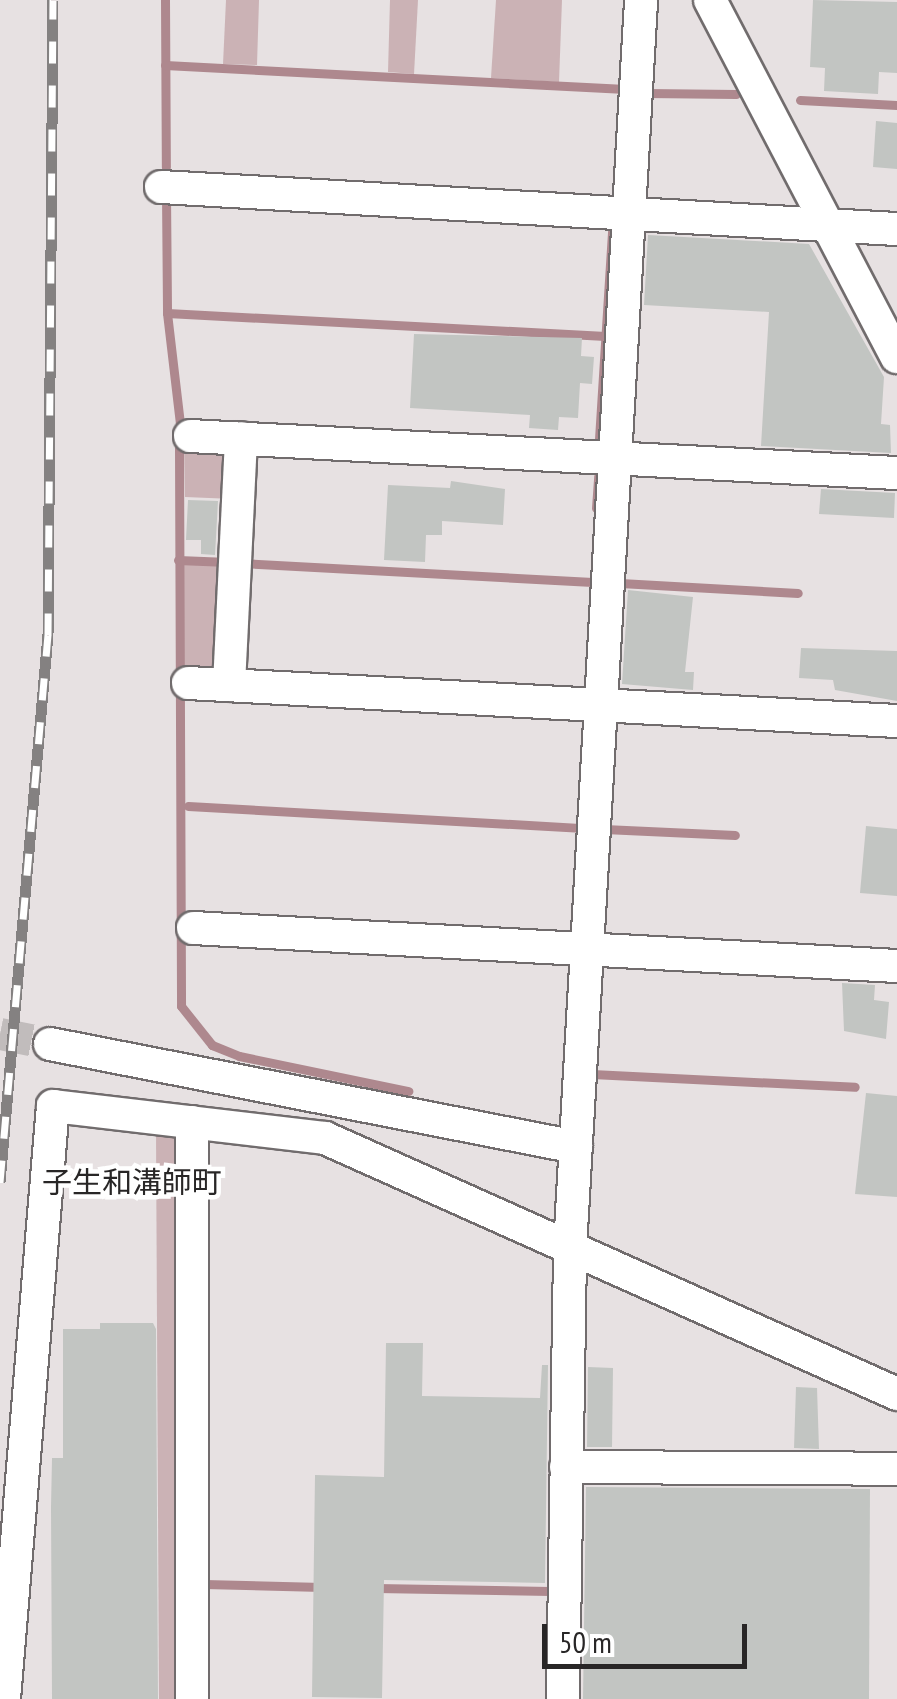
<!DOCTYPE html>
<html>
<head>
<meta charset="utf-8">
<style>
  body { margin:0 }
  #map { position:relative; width:897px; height:1699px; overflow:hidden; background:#e7e1e2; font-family:"PT Sans Narrow","Noto Sans JP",sans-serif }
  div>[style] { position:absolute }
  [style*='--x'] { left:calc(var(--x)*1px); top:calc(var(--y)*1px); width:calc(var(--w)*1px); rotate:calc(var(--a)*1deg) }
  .green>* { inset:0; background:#cbb2b5 }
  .stream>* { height:9px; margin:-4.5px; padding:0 4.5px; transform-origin:4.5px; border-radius:4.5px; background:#ae888e }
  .building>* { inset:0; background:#c2c5c2 }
  .street-tunnel>* { height:32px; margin-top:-16px; transform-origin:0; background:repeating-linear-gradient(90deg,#c1bcbc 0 32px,transparent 0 48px) }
  .roads { filter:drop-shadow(2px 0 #716c6d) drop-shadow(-2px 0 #716c6d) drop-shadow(0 2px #716c6d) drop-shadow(0 -2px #716c6d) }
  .street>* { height:32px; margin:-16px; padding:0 16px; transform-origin:16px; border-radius:16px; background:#fff }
  .rail>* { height:11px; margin-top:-5.5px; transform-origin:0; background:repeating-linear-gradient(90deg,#fff 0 22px,#848181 0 44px); box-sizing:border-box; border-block:2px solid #848181 }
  span { translate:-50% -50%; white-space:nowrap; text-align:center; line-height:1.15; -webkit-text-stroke:9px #fff; paint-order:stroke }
  .quarter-label { font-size:30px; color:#282626 }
  .scale { position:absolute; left:542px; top:1624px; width:205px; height:45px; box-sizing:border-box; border:5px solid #282626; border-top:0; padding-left:12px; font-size:30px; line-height:35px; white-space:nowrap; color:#282626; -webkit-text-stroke:8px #fff; paint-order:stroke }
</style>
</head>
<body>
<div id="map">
  <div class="green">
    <div style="clip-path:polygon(226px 0,259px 0,257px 65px,223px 64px)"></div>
    <div style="clip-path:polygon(390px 0,418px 0,414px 74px,388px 72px)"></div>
    <div style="clip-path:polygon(496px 0,562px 0,559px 82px,491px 78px)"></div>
    <div style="clip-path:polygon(184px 442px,236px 445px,233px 499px,185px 497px)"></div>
    <div style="clip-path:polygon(183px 563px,231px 564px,227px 672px,184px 672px)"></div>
    <div style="clip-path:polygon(156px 1132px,172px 1134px,183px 1149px,187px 1699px,159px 1699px)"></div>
  </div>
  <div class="stream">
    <div style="--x:165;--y:0;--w:167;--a:89.7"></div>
    <div style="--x:165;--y:65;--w:456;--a:3"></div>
    <div style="--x:646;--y:93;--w:90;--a:0.6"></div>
    <div style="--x:800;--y:100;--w:97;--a:3"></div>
    <div style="--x:166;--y:194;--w:119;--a:89.5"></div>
    <div style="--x:167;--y:313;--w:112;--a:83.3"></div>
    <div style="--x:167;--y:313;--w:439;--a:3"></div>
    <div style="--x:599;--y:439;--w:209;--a:-86.4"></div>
    <div style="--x:179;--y:448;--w:558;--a:89.79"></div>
    <div style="--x:181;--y:1006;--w:50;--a:51.5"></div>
    <div style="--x:212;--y:1045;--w:29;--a:22"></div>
    <div style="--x:239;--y:1056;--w:173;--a:11.7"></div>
    <div style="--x:596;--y:508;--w:32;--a:-86"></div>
    <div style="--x:178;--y:560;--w:50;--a:2.3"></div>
    <div style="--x:241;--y:563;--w:352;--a:3.1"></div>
    <div style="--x:620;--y:583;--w:178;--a:3.2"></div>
    <div style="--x:188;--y:806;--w:392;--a:3.2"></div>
    <div style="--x:604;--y:829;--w:131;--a:2.6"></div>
    <div style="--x:592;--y:1074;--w:263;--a:2.8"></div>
    <div style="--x:204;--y:1584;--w:118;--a:1.5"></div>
    <div style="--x:376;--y:1588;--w:174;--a:1"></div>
  </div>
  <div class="building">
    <div style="clip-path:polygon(813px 0,897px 2px,897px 73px,879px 72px,878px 94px,824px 91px,825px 68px,810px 67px)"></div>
    <div style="clip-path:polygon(876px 121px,897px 123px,897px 169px,873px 167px)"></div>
    <div style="clip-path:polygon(648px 235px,809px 244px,884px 377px,881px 424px,890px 425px,891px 453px,761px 446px,769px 312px,644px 305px)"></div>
    <div style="clip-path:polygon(414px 334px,582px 338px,581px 356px,594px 357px,592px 384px,580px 383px,578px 418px,559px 417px,558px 430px,529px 428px,530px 415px,410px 408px)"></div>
    <div style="clip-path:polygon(451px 481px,505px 489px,503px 525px,442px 521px,442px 535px,426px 535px,425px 562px,384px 560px,388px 485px,450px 488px)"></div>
    <div style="clip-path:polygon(821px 489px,895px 493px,894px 518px,819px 514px)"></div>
    <div style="clip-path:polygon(188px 500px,218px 501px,215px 555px,201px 554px,201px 540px,186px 540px)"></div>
    <div style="clip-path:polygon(628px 590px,693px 597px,685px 672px,694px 672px,693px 690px,622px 684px)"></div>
    <div style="clip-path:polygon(801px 648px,897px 651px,897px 701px,835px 690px,833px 680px,799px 678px)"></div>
    <div style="clip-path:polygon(866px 826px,897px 829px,897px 896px,860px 893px)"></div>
    <div style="clip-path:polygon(842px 983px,875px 985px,874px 1000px,889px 1002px,886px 1039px,844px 1031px)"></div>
    <div style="clip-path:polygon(866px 1093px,897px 1096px,897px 1197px,855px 1194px)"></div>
    <div style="clip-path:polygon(100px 1323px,153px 1323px,156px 1329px,158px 1699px,52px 1699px,51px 1507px,52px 1458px,63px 1458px,63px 1329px,100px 1329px)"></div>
    <div style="clip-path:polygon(386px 1343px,423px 1343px,422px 1396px,540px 1398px,542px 1365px,548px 1365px,545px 1583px,384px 1580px,382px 1698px,312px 1697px,315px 1475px,384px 1477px)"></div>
    <div style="clip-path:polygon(588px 1367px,613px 1368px,612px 1447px,587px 1447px)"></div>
    <div style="clip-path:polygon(796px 1387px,817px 1388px,819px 1449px,794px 1448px)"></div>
    <div style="clip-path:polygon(586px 1487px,870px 1489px,869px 1699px,583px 1699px)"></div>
  </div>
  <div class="street-tunnel">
    <div style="--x:0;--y:1034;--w:51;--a:11.3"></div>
  </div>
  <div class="roads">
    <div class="street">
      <div style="--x:710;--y:0;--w:403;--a:62.4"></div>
      <div style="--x:161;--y:187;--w:737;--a:3.27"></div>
      <div style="--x:190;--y:436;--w:708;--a:3"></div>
      <div style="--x:188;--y:683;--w:710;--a:3.07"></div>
      <div style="--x:229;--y:685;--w:247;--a:-87.2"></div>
      <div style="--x:193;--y:928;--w:705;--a:3.09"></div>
      <div style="--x:50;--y:1044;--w:536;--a:11.08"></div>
      <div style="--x:192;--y:1122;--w:577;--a:90"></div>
      <div style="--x:566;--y:1467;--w:331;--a:0.3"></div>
      <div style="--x:4;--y:1699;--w:595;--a:-85.28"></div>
      <div style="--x:53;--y:1106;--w:274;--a:6.7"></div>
      <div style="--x:325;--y:1138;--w:627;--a:24.11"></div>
      <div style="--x:563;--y:1699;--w:451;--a:-89.1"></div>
      <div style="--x:570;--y:1248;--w:1250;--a:-86.74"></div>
    </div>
  </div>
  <div class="rail">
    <div style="--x:0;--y:1182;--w:549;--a:-84.99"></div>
    <div style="--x:48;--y:635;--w:635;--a:-89.55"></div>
  </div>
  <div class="quarter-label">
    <span style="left:132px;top:1182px">子生和溝師町</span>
  </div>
  <div class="scale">50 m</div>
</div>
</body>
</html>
